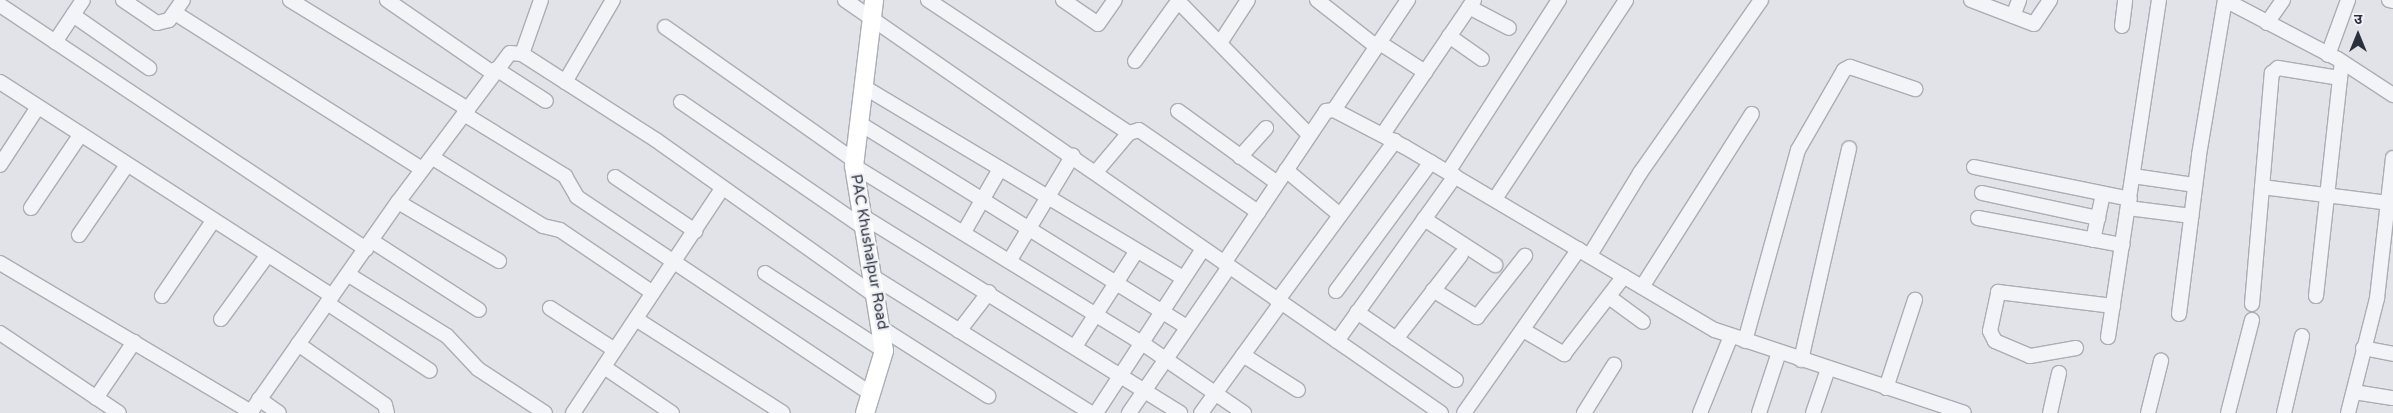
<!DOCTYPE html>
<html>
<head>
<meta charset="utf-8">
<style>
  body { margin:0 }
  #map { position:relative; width:2393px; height:413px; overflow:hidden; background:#e1e3e8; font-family:"Varela Round","Noto Sans Devanagari",sans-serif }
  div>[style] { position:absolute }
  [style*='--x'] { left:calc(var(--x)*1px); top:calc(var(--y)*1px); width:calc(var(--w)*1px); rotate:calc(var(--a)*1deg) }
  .roads { filter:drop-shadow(1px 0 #aaadb5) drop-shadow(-1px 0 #aaadb5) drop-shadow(0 1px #aaadb5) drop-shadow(0 -1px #aaadb5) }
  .minor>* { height:14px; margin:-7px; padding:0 7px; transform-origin:7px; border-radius:7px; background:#f3f4f7 }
  .major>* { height:18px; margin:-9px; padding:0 9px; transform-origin:9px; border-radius:9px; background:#fff }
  span { translate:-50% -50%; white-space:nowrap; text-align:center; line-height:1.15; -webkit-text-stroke:5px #f0f2f6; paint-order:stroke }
  .street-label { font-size:15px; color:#2a2f3e }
  .north { position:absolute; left:2333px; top:10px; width:50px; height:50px; -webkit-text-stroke:4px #f0f2f6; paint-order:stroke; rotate:0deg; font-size:14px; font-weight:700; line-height:20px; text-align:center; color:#2a2f3e }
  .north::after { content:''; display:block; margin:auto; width:18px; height:22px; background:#2a2f3e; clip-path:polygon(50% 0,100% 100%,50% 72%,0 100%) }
</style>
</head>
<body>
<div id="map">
  <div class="roads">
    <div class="minor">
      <div style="--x:123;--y:0;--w:41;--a:34.1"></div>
      <div style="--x:157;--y:23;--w:12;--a:-14"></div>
      <div style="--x:169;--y:20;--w:24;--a:-55"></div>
      <div style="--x:290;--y:0;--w:209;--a:31.5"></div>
      <div style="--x:387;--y:0;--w:129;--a:34.6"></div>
      <div style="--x:845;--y:0;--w:725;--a:34.72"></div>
      <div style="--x:928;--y:0;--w:241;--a:33.5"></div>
      <div style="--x:1063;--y:0;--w:42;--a:34.4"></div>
      <div style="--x:1098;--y:24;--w:29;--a:-55"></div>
      <div style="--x:1317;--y:0;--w:76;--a:38.1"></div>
      <div style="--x:1971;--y:0;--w:67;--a:20.9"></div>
      <div style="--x:2034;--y:24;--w:29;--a:-56"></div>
      <div style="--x:2225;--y:0;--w:127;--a:27.6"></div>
      <div style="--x:2338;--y:59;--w:66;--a:33.2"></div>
      <div style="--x:2389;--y:0;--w:4;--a:14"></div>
      <div style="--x:1178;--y:1;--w:187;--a:45.6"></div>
      <div style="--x:0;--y:5;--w:440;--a:33.7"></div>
      <div style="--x:1469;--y:7;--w:45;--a:27.7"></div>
      <div style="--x:175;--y:13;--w:292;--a:32.3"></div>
      <div style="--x:73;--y:15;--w:93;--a:34.9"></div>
      <div style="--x:2013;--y:16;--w:17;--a:-69"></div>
      <div style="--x:2267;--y:23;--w:28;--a:-55"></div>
      <div style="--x:2122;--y:26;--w:26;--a:-83"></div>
      <div style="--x:665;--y:27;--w:232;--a:35.2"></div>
      <div style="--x:1449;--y:36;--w:40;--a:34.9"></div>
      <div style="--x:55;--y:42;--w:50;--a:-56.3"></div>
      <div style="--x:1220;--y:43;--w:51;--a:-56.9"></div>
      <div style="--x:1380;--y:43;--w:54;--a:32.8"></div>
      <div style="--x:522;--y:54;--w:57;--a:-70.6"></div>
      <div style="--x:2328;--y:55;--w:59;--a:-70"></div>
      <div style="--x:1135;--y:61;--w:75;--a:-54.2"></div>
      <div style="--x:496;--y:69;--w:59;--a:32.6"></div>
      <div style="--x:0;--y:82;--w:395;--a:32.8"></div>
      <div style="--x:565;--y:82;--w:95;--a:-59.7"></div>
      <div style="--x:864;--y:87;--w:372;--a:30.9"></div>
      <div style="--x:681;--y:102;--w:224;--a:34.5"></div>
      <div style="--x:1334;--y:110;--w:133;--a:-56.1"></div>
      <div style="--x:1178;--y:111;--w:122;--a:36"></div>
      <div style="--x:464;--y:114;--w:119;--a:31.5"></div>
      <div style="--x:565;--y:176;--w:24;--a:60"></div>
      <div style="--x:577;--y:197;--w:354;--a:33.8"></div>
      <div style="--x:859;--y:123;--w:384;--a:31.9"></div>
      <div style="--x:1383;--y:134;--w:162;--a:-55.8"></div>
      <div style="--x:1240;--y:157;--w:39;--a:-48"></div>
      <div style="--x:433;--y:158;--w:129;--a:31.7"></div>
      <div style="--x:543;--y:226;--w:17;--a:13"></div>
      <div style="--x:560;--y:230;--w:112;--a:34.1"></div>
      <div style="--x:0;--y:165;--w:69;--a:-56.8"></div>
      <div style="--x:854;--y:166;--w:338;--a:31.6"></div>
      <div style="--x:1142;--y:343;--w:124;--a:34.5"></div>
      <div style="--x:1974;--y:167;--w:159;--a:11.6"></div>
      <div style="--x:1286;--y:170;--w:70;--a:39.8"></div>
      <div style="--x:1096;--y:172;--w:51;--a:-49.8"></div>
      <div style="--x:1129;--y:133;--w:10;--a:-17"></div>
      <div style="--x:1139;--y:130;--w:145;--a:34.6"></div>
      <div style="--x:1448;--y:172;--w:205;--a:-57.2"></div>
      <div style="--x:2133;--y:176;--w:63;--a:8.3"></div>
      <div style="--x:615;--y:177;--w:97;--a:34"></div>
      <div style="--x:2262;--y:187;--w:127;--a:7.2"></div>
      <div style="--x:1982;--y:193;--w:119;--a:12.2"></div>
      <div style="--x:1495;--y:199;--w:238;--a:-56.6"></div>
      <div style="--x:398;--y:202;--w:117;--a:30.3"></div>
      <div style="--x:31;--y:208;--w:89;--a:-56"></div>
      <div style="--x:2128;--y:208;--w:64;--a:7.2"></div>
      <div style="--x:864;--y:217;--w:372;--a:31.8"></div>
      <div style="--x:1978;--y:218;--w:147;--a:10.6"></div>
      <div style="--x:1424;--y:219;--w:85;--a:32.9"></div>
      <div style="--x:964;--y:232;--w:73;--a:-60.3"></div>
      <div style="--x:79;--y:235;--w:85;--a:-55.6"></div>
      <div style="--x:2093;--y:240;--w:47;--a:-77.7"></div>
      <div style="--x:372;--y:241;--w:127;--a:32.8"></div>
      <div style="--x:1590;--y:255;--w:96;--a:-58.6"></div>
      <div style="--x:1640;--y:173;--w:211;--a:-55"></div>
      <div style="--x:1010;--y:260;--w:122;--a:-59"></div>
      <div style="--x:0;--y:263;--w:292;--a:30.7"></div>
      <div style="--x:1224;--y:263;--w:183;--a:-56.1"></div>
      <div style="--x:1326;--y:111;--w:8;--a:-7"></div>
      <div style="--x:1334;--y:110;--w:80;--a:27.5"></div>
      <div style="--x:1405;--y:147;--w:360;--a:30.6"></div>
      <div style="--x:1715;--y:330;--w:262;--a:18.4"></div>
      <div style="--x:765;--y:273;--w:142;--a:33.2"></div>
      <div style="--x:349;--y:275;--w:115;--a:31.9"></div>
      <div style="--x:447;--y:336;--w:45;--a:46.8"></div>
      <div style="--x:478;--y:369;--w:80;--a:33.3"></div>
      <div style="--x:875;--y:278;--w:255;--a:32"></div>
      <div style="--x:1642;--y:287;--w:205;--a:-57.6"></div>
      <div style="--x:1433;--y:290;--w:52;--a:31.5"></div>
      <div style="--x:1477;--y:317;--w:78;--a:-51.8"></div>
      <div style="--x:1336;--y:291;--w:160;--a:-53.6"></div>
      <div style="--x:162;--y:296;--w:91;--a:-55.8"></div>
      <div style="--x:2316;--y:296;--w:235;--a:-83.7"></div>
      <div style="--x:1609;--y:297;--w:42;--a:36.3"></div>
      <div style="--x:1277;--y:301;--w:199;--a:-53.6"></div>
      <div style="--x:327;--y:303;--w:123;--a:33.4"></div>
      <div style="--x:2252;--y:304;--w:232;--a:-85.1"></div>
      <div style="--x:2272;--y:73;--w:8;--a:-40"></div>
      <div style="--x:2278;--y:68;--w:63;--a:9.2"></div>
      <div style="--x:550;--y:308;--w:77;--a:32.9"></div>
      <div style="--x:1357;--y:312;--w:120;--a:34.5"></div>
      <div style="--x:2179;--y:314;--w:160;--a:-82.8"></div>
      <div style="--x:2199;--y:155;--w:157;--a:-80.5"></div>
      <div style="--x:221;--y:319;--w:78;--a:-53.9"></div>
      <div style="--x:636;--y:319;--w:174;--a:32.6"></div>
      <div style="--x:883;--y:329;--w:125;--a:32.5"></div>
      <div style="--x:1523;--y:330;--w:48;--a:30.3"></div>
      <div style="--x:1564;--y:354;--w:98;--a:-52.4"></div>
      <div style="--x:959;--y:331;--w:49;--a:-52.4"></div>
      <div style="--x:0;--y:333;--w:143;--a:33.9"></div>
      <div style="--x:2108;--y:337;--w:341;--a:-81.4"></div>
      <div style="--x:1396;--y:339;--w:106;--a:-52.3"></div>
      <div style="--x:1337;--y:341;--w:203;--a:-54.4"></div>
      <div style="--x:1745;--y:341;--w:198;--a:-74.5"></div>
      <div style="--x:1798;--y:150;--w:92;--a:-60.1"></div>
      <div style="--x:1844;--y:70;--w:7;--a:-27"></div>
      <div style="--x:1850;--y:67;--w:69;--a:18.7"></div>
      <div style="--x:298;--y:344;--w:106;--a:35"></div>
      <div style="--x:385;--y:405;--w:8;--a:76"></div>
      <div style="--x:1076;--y:345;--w:111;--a:-57.2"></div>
      <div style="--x:2076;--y:348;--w:47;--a:170.1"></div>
      <div style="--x:2030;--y:356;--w:38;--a:-157"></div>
      <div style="--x:1995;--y:341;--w:11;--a:-117"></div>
      <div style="--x:1990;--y:331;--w:40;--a:-78"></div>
      <div style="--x:1998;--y:292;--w:116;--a:6.9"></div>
      <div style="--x:2363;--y:348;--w:31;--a:11"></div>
      <div style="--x:1243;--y:355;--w:65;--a:32.5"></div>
      <div style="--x:1801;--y:360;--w:217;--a:-77.2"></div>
      <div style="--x:604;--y:367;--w:82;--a:34.1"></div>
      <div style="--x:1886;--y:388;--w:93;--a:-71.8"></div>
      <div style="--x:2354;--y:392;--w:39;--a:9"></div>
      <div style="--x:96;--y:398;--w:68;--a:-55.8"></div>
      <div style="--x:259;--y:399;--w:24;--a:35"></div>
      <div style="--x:250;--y:413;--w:258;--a:-55"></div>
      <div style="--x:398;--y:202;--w:186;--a:-53.1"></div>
      <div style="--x:510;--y:53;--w:12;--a:5"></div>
      <div style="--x:522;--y:54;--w:159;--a:32.7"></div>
      <div style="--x:656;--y:140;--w:272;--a:35.4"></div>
      <div style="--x:573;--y:413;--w:268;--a:-56.4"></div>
      <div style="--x:1096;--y:413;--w:196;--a:-56.9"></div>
      <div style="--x:1129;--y:413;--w:177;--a:-55.6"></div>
      <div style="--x:1201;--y:413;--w:136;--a:-54"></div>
      <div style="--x:1464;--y:413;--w:200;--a:-55"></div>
      <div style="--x:1584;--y:413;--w:57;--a:-58"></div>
      <div style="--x:1700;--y:413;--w:83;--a:-68.1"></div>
      <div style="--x:1759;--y:413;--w:64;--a:-71.8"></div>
      <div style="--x:1813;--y:413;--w:46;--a:-71.2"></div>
      <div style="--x:2050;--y:413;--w:41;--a:-77.3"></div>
      <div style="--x:2148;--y:413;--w:54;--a:-76"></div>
      <div style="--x:2228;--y:413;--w:96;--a:-75.5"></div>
      <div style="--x:2284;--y:413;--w:79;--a:-76.8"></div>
      <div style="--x:2348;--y:413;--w:119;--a:-75.8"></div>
      <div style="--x:2377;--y:298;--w:141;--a:-83.5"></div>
    </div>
    <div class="major">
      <div style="--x:865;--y:413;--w:65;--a:-73"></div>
      <div style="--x:884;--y:351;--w:187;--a:-99.2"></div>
      <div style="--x:854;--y:166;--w:167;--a:-83.1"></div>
    </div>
  </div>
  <div class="street-label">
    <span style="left:869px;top:252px;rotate:80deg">PAC Khushalpur Road</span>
  </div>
  <div class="north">उ</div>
</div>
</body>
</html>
